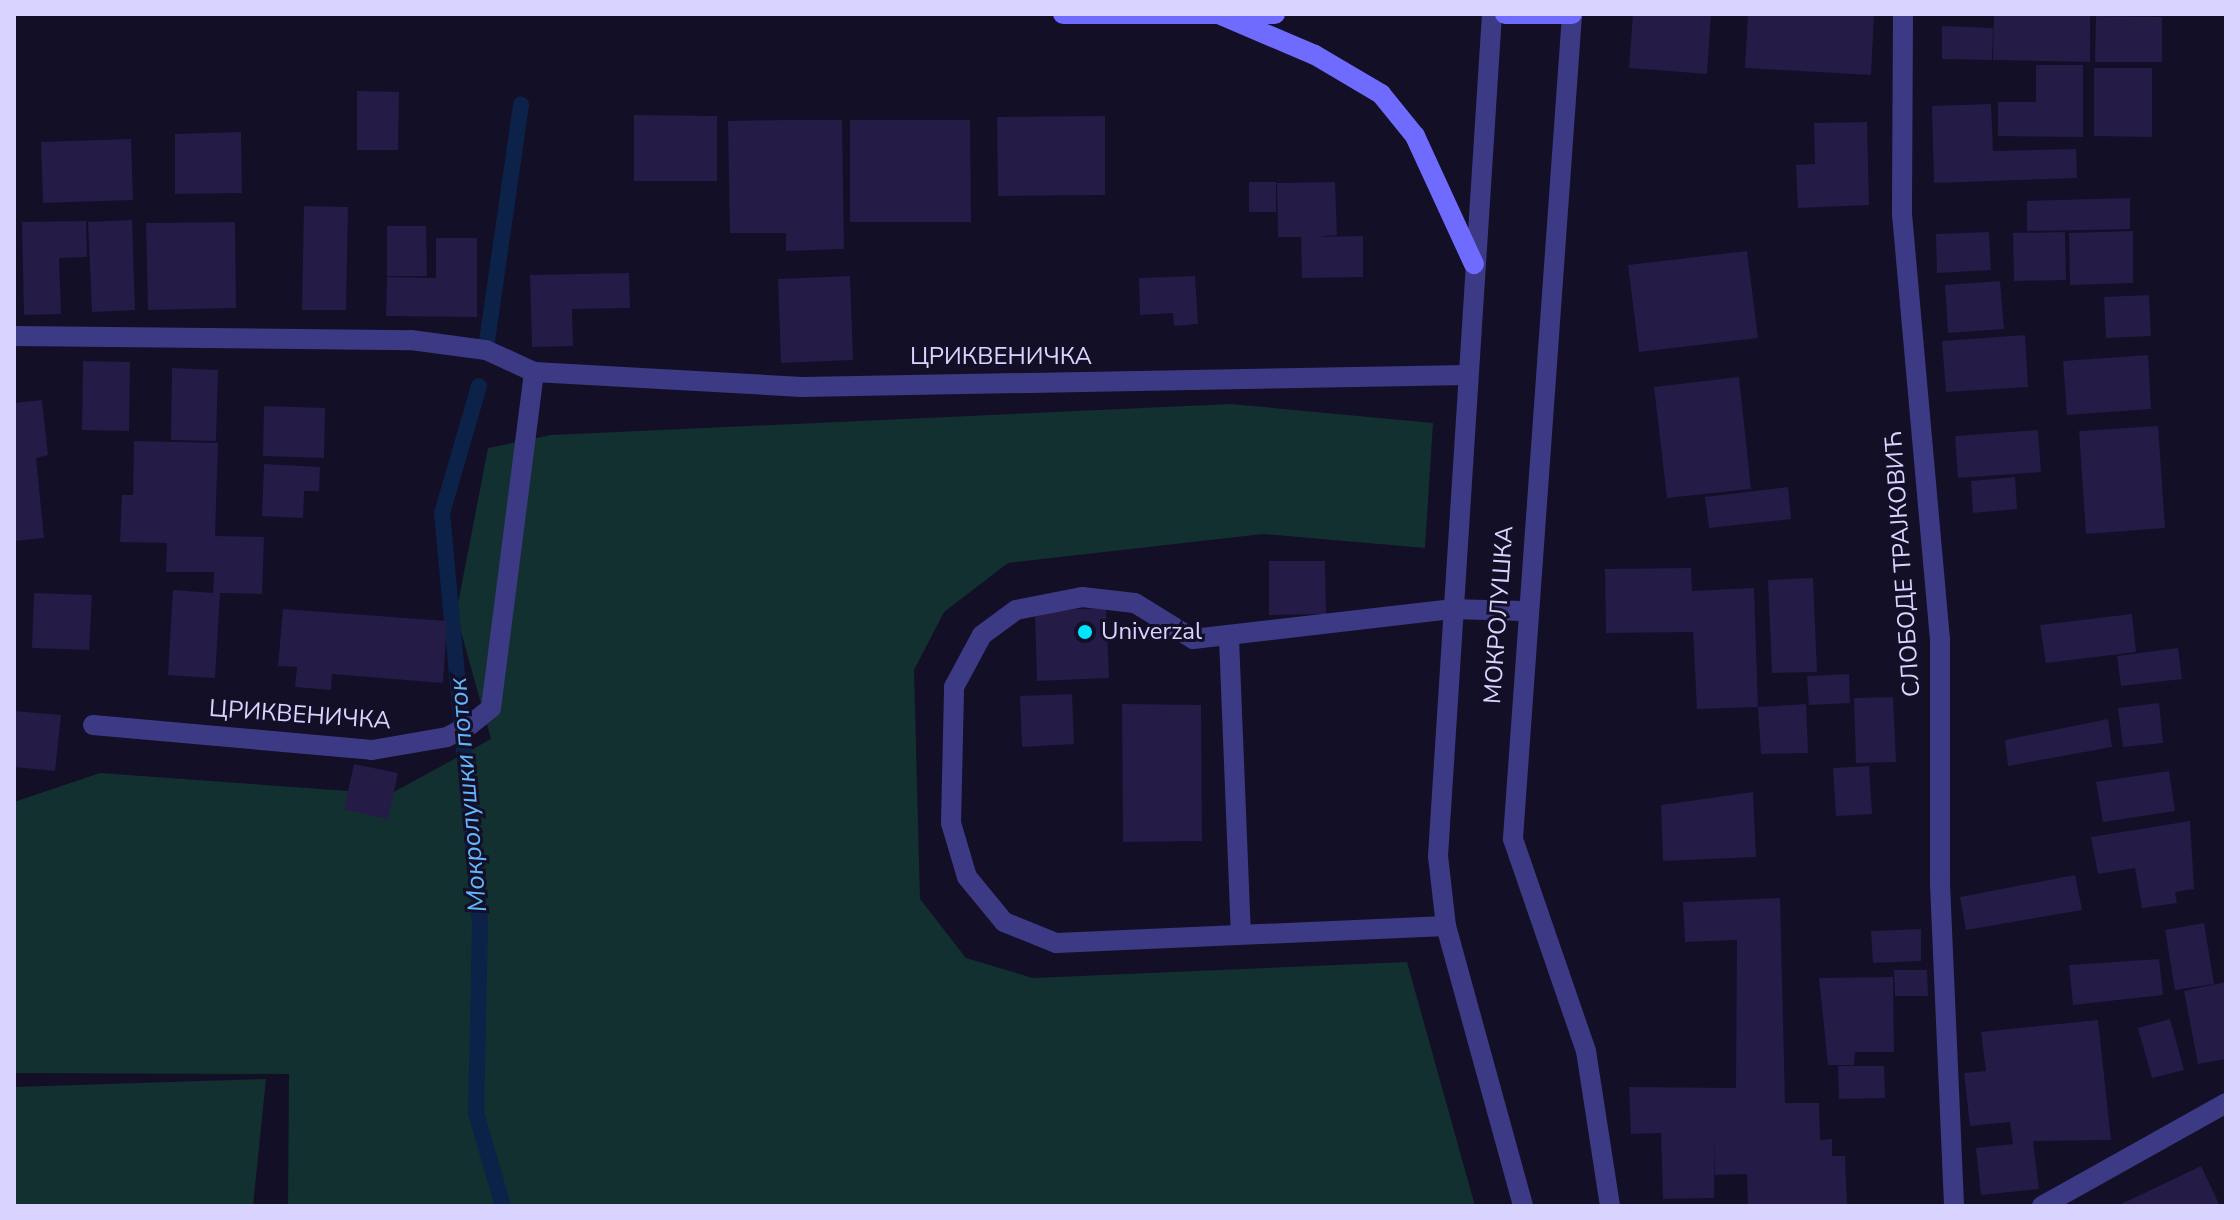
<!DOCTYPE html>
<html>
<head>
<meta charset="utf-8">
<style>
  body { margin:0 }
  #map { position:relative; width:2240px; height:1220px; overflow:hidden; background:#130f26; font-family:"Nunito Sans",sans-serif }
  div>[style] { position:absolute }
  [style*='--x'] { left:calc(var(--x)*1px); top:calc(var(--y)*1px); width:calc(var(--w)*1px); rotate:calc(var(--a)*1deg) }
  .green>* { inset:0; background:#12302f }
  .stream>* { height:16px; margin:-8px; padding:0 8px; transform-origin:8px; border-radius:8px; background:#0c2248 }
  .building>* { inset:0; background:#241b47 }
  .service>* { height:20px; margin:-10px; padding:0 10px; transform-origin:10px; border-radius:10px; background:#3d3a85 }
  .minor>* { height:20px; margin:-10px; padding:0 10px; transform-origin:10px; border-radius:10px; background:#3d3a85 }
  .secondary>* { height:20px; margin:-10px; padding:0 10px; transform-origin:10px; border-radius:10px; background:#6f6bff }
  .dots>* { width:22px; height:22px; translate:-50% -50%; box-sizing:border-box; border:4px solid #130f26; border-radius:50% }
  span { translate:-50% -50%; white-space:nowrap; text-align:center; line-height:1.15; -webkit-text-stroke:6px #130f26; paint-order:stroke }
  .street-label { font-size:24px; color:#d9d4ff }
  .poi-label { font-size:24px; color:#d9d4ff }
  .left { translate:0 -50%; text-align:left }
  .water-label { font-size:26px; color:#62b6ff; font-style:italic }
  .frame { position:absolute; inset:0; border:16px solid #d9d4ff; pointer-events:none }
</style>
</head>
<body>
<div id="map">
  <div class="green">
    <div style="clip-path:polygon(1231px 404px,1433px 423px,1425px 548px,1263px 534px,1008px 563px,944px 612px,914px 670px,920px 899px,966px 958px,1033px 978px,1407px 962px,1475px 1206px,288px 1206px,289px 1074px,14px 1073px,14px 802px,100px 773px,390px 794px,491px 739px,456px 614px,488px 448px,551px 435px)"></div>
    <div style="clip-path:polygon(266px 1079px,253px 1206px,14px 1206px,14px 1087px)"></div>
  </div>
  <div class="stream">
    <div style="--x:486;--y:348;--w:246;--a:-81.8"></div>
    <div style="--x:479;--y:386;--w:132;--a:106.2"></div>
    <div style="--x:442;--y:513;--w:414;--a:84.7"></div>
    <div style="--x:480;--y:925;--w:188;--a:91.2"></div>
    <div style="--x:476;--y:1113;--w:97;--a:73.8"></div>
  </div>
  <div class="building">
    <div style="clip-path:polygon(1633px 14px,1711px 14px,1707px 74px,1629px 68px)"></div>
    <div style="clip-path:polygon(1748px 14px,1874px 14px,1871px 75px,1745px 68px)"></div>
    <div style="clip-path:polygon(1994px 14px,2090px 14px,2090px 62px,1993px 60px)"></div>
    <div style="clip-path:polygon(2096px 16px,2162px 17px,2162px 62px,2095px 62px)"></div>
    <div style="clip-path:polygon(1942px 26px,1993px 28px,1992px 60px,1942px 59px)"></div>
    <div style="clip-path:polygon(2036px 65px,2083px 65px,2083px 137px,1998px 136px,1998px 102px,2036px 102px)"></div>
    <div style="clip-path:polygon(2094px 68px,2152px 68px,2152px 137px,2094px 136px)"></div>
    <div style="clip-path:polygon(357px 91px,399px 92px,398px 150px,357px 150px)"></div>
    <div style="clip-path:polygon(1991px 104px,1993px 151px,2076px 149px,2077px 178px,1934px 183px,1932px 106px)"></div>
    <div style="clip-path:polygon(634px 115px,717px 116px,717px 181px,634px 181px)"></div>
    <div style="clip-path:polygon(1105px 116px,1105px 195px,998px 196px,997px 117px)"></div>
    <div style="clip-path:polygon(783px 120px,842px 120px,844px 249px,786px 251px,786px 233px,730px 233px,728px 121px)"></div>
    <div style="clip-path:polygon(850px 120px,970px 120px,971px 222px,850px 222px)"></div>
    <div style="clip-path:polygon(1867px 122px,1869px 205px,1798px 208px,1796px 165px,1815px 164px,1814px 123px)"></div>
    <div style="clip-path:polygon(241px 132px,242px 193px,175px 194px,175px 134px)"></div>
    <div style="clip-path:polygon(131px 139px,133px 200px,43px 203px,41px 142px)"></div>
    <div style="clip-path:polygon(1249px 182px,1276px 182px,1276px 212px,1249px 212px)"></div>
    <div style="clip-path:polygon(1335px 182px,1337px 235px,1316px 237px,1363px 236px,1363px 277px,1302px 278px,1301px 237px,1278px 237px,1277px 183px)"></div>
    <div style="clip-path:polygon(2130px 198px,2130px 229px,2027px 231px,2027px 201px)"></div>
    <div style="clip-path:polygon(304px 206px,348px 207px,346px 310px,302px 310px)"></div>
    <div style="clip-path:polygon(132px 220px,135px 310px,92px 312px,88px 222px)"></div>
    <div style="clip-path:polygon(86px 221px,87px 257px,59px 258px,61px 314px,24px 315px,22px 222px)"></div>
    <div style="clip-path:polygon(235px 222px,236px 308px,148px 310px,146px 223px)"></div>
    <div style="clip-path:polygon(387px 226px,426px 226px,427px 276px,387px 276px)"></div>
    <div style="clip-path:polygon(2133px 231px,2133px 283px,2070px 285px,2069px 233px)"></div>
    <div style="clip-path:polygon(1989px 232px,1991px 270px,1937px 273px,1936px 234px)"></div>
    <div style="clip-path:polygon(2065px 232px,2066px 280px,2014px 281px,2013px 233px)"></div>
    <div style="clip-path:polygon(436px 238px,477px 238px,477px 317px,386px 316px,387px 277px,436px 278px)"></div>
    <div style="clip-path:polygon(1747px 251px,1758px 338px,1639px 352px,1628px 265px)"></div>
    <div style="clip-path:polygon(629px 273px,630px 308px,572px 309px,573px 346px,532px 347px,530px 275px)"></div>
    <div style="clip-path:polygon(850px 276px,853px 360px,781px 363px,778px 279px)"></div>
    <div style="clip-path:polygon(1195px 276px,1198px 324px,1174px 326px,1173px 313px,1140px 315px,1139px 278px)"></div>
    <div style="clip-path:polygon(2000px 281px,2004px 329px,1948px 333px,1945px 285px)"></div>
    <div style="clip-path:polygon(2149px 295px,2151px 336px,2106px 338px,2104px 297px)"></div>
    <div style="clip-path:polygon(2025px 335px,2028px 387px,1946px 392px,1942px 341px)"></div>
    <div style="clip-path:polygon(2148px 355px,2151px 409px,2067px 415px,2063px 361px)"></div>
    <div style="clip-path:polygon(83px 361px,130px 362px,129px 431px,82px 430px)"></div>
    <div style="clip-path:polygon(172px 368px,218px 370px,216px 441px,171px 440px)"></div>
    <div style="clip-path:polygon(1739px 377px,1751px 489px,1667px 498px,1654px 387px)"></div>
    <div style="clip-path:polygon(42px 400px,48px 455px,36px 458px,44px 538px,14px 541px,14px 403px)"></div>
    <div style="clip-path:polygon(264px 406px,325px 408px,324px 458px,263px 456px)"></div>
    <div style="clip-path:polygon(2158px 426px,2165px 528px,2086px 534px,2079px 431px)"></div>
    <div style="clip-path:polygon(2038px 430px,2041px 472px,1958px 478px,1955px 436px)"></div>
    <div style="clip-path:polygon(134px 441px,218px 443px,215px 536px,264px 537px,262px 594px,220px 593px,215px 678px,168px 675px,173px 590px,213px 593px,214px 572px,166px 572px,167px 543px,120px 542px,122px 495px,133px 495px)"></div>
    <div style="clip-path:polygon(264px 464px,320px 467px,319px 491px,304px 491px,303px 518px,262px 516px)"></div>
    <div style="clip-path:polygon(2015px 477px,2017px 509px,1973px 513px,1971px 481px)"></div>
    <div style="clip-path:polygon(1788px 487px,1791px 519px,1709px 528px,1705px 497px)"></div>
    <div style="clip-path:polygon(1269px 561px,1325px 561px,1326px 614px,1269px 615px)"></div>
    <div style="clip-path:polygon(1691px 568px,1692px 591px,1754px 588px,1758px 707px,1697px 709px,1693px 632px,1606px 633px,1605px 569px)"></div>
    <div style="clip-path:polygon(1813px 578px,1817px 672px,1772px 673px,1768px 580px)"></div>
    <div style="clip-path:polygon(34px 593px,92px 595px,89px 650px,32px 648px)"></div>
    <div style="clip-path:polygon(1106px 608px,1109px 678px,1037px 681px,1035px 611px)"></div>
    <div style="clip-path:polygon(283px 609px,447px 621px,443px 683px,332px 674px,331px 690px,295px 687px,297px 667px,278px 666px)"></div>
    <div style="clip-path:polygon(2132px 614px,2136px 652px,2046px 663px,2040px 625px)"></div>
    <div style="clip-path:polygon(2178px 648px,2182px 679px,2121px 686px,2117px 656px)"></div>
    <div style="clip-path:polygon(1849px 674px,1850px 703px,1809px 705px,1807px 676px)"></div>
    <div style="clip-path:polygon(1072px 694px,1074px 744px,1022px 747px,1020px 696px)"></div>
    <div style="clip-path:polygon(1893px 697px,1896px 762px,1856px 763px,1854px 698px)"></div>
    <div style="clip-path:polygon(2159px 703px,2163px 743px,2123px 747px,2118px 708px)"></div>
    <div style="clip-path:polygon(1122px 704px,1201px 705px,1202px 841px,1123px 842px)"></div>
    <div style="clip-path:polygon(1806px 704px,1808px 753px,1761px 754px,1758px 707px)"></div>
    <div style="clip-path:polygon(14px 711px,61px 715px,55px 771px,14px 767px)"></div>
    <div style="clip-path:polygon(2108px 719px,2112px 747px,2008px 766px,2005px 740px)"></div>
    <div style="clip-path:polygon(354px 764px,398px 773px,388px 819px,344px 809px)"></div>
    <div style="clip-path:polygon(1869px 766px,1872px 814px,1836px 816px,1833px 768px)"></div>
    <div style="clip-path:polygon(2169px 771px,2175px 811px,2103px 822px,2096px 782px)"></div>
    <div style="clip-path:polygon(1753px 792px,1756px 857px,1663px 861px,1661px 805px)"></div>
    <div style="clip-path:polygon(2190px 821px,2194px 889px,2175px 892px,2177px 903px,2142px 908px,2135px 868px,2098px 874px,2091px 837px)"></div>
    <div style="clip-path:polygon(2075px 875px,2082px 910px,1966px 930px,1960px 897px)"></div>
    <div style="clip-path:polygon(1780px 898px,1785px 1103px,1819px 1103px,1820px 1140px,1832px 1139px,1832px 1156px,1845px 1156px,1847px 1206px,1739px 1206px,1748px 1203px,1747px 1174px,1715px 1175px,1715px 1136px,1714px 1198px,1663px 1199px,1661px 1133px,1631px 1134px,1629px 1087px,1736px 1088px,1737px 940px,1685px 942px,1683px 902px)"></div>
    <div style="clip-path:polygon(2204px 923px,2214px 984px,2175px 990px,2165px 930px)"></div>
    <div style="clip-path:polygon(1921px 929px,1921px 961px,1873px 963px,1871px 931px)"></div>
    <div style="clip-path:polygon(2159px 959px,2163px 995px,2073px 1005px,2069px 965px)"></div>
    <div style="clip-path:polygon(1894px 970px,1927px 970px,1928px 996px,1895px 996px)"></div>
    <div style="clip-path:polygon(1893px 977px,1894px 1052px,1855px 1052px,1854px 1065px,1828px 1065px,1819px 978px)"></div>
    <div style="clip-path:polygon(2226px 982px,2226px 1059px,2198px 1064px,2184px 991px)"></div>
    <div style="clip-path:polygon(2170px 1019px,2184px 1070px,2152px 1078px,2138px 1028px)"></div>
    <div style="clip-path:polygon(2098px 1020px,2111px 1140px,2033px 1141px,2039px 1189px,1981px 1195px,1976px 1148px,2013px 1144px,2010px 1122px,1970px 1126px,1964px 1073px,1986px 1071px,1981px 1032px)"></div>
    <div style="clip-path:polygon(1838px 1066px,1884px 1066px,1885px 1098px,1839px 1099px)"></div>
    <div style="clip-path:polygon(2201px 1166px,2220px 1206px,2117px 1206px,2153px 1189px)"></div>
  </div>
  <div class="service">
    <div style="--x:1229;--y:638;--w:294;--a:87.7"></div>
    <div style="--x:1446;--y:926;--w:390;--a:177.5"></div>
    <div style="--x:1056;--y:943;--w:56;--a:-158"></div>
    <div style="--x:1004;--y:922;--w:58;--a:-129.4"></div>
    <div style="--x:967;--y:877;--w:56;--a:-106.5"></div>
    <div style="--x:951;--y:823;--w:136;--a:-88.7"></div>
    <div style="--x:954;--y:687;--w:59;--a:-61.7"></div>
    <div style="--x:982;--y:635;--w:42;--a:-36.3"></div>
    <div style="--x:1016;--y:610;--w:67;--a:-11.1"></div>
    <div style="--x:1082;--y:597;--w:53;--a:6.5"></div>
    <div style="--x:1135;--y:603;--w:68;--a:31.8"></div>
    <div style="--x:1193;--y:639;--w:260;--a:-6.6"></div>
    <div style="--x:1451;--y:609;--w:73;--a:1.6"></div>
  </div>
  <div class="minor">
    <div style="--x:1492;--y:14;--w:844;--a:93.67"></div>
    <div style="--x:1438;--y:856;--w:70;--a:83.5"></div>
    <div style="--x:1446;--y:926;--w:290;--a:74.6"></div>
    <div style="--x:1903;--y:14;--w:200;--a:90.3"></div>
    <div style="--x:1902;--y:214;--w:427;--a:84.9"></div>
    <div style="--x:1940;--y:639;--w:245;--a:90"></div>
    <div style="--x:1940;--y:884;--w:322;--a:87.5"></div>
    <div style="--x:1572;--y:15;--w:826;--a:94.1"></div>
    <div style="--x:1513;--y:839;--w:224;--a:71"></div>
    <div style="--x:1586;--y:1051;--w:157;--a:81.2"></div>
    <div style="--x:14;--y:336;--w:397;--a:0.6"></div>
    <div style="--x:411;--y:340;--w:76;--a:7.6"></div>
    <div style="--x:486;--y:350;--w:53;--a:24.6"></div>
    <div style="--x:93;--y:725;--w:280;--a:5.1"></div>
    <div style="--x:372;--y:750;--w:76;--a:-9.8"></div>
    <div style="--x:447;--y:737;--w:26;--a:-28"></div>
    <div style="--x:470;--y:725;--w:27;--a:-39"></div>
    <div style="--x:491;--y:708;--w:339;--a:-82.7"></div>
    <div style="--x:534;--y:372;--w:268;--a:3.2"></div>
    <div style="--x:802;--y:387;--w:666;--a:-1.03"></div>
    <div style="--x:2042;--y:1206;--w:211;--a:-29.2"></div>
  </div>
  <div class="secondary">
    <div style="--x:1063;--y:14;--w:212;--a:0"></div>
    <div style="--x:1505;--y:14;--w:67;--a:0"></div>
    <div style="--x:1221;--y:15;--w:102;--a:23.1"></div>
    <div style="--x:1315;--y:55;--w:77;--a:30.6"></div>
    <div style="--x:1381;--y:94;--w:54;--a:51"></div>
    <div style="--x:1415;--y:136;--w:141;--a:65.3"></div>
  </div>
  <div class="dots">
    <div style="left:1085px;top:632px;background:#00e5ff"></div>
  </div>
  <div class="street-label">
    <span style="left:1001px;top:357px">ЦРИКВЕНИЧКА</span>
    <span style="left:1903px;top:564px;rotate:-94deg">СЛОБОДЕ ТРАЈКОВИЋ</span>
    <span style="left:1499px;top:615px;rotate:-86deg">МОКРОЛУШКА</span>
    <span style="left:300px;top:715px;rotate:4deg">ЦРИКВЕНИЧКА</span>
  </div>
  <div class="poi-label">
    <span class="left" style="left:1101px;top:632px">Univerzal</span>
  </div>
  <div class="water-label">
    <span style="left:468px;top:795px;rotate:-95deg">Мокролушки поток</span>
  </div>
  <div class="frame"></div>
</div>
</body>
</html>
